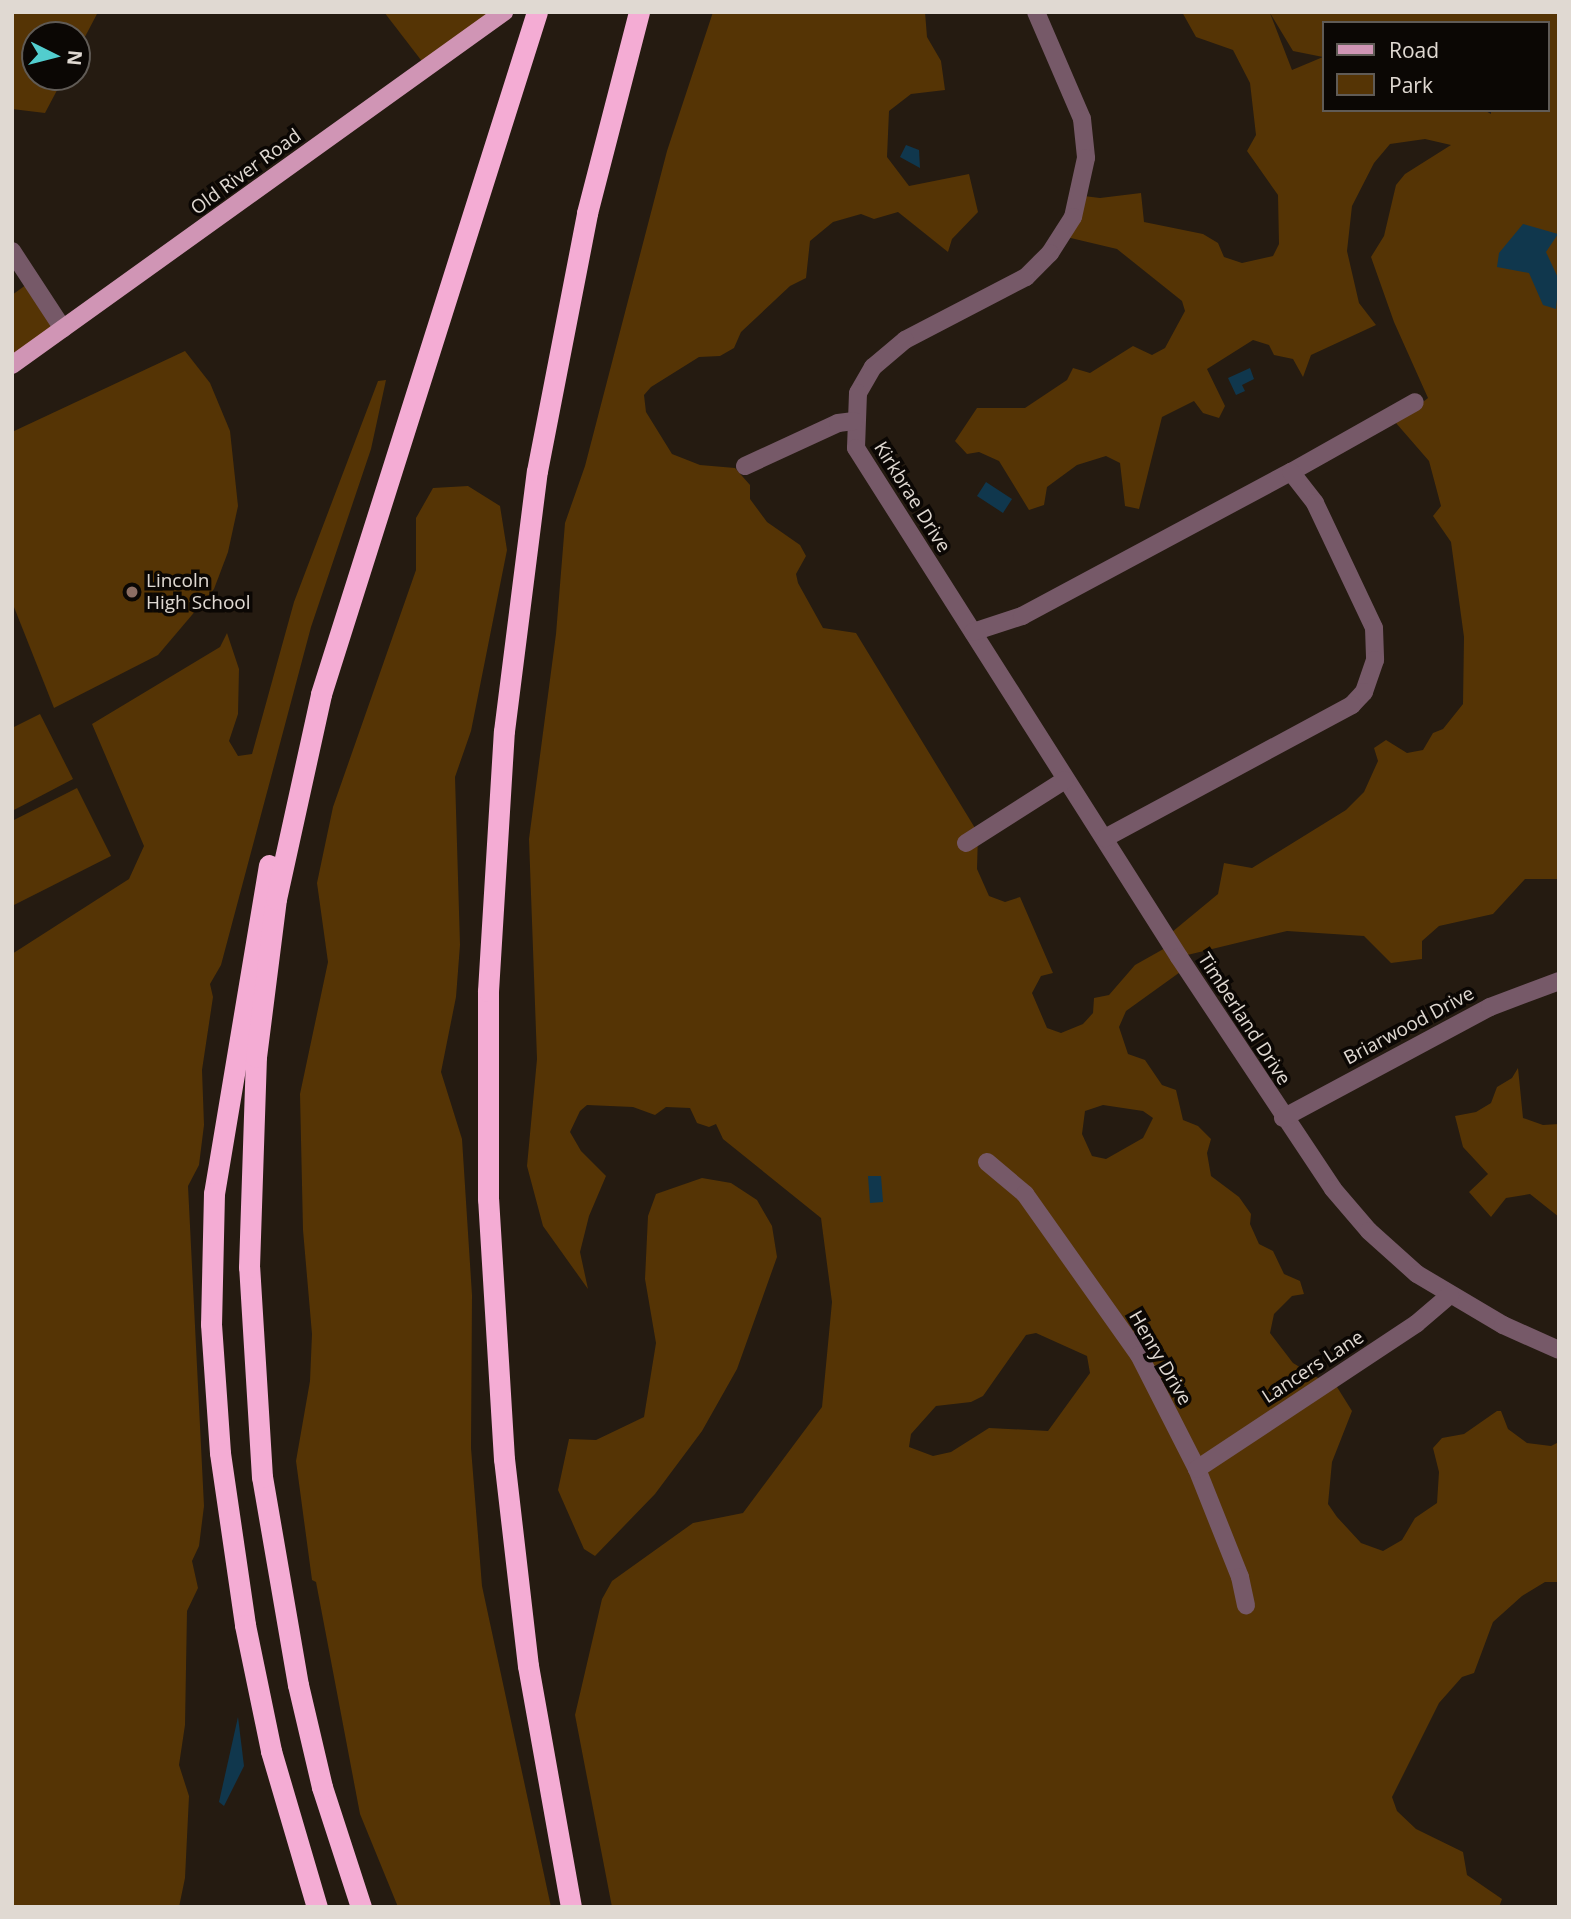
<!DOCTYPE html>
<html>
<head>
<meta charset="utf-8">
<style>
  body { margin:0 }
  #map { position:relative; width:1571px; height:1919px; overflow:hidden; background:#251b11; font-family:"Open Sans",sans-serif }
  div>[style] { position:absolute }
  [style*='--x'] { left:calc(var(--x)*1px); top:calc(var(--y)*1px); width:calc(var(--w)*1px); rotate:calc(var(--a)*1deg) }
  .green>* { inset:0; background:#553405 }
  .water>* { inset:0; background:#10374d }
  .minor>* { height:18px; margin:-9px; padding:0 9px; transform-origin:9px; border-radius:9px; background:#765968 }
  .major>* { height:18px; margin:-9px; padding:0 9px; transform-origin:9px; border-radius:9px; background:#d095b5 }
  .highway>* { height:21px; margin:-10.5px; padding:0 10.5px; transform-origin:10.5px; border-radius:10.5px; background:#f4acd4 }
  .dots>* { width:19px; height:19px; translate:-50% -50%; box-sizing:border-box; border:4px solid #0b0704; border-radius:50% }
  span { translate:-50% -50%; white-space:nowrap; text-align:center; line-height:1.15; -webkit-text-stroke:7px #0b0704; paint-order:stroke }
  .street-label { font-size:19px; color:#e0d9d2 }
  .poi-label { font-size:19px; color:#e0d9d2 }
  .left { translate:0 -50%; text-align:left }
  .frame { position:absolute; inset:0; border:14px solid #e0d9d2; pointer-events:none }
  .legend { position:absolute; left:1322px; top:21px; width:228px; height:91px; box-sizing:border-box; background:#0b0704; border:2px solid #605b56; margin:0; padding:9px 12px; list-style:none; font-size:21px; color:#e0d9d2 }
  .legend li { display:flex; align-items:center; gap:14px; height:35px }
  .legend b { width:35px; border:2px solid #605b56 }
  .north { position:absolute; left:21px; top:21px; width:70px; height:70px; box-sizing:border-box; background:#0b0704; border:2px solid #605b56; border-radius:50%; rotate:96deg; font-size:19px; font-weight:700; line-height:28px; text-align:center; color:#e0d9d2 }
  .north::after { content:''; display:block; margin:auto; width:24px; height:32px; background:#52cdce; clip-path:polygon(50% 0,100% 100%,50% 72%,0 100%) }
</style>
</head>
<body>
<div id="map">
  <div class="green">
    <div style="clip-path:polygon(12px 12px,98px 12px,77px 52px,77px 35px,35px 35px,35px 77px,64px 77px,45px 113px,12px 109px)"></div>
    <div style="clip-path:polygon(384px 12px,500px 12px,424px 64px)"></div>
    <div style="clip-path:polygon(evenodd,713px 12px,925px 12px,927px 37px,941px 61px,945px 90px,911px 94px,889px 111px,887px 157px,909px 186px,969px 174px,978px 212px,952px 239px,948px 252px,898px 212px,874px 219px,861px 214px,833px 222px,810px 241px,806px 278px,790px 286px,741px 332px,734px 348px,720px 356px,699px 357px,651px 387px,644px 395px,646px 412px,672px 454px,700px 465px,735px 468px,750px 485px,750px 499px,767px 522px,800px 545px,806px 556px,796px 574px,798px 583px,823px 628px,856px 633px,978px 833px,977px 869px,989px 896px,1005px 902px,1020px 897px,1053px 973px,1041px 976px,1032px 993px,1047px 1028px,1061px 1033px,1083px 1024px,1093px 1013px,1094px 998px,1109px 995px,1135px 965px,1167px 947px,1183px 970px,1126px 1011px,1119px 1027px,1128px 1054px,1145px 1060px,1162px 1085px,1176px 1090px,1183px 1120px,1198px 1126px,1211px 1139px,1207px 1153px,1211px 1176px,1239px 1197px,1251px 1214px,1250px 1224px,1259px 1244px,1273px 1251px,1284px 1274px,1300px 1281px,1304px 1294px,1292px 1296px,1274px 1314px,1270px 1333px,1293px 1363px,1323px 1381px,1332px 1379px,1352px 1411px,1332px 1462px,1328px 1504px,1337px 1517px,1361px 1543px,1383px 1551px,1402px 1540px,1415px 1518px,1437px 1503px,1439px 1472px,1433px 1448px,1442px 1438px,1464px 1434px,1497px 1411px,1501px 1411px,1508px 1429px,1527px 1443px,1551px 1446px,1559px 1442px,1559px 1582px,1545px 1582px,1522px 1596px,1493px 1622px,1474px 1673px,1462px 1677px,1439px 1703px,1392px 1797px,1397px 1811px,1416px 1829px,1463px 1852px,1467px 1875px,1502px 1899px,1499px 1907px,612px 1907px,575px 1715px,602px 1599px,612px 1581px,693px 1523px,743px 1513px,822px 1407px,832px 1302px,821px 1218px,723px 1139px,716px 1124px,709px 1127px,697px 1123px,690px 1108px,666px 1107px,655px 1115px,633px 1107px,587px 1105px,580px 1111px,570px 1132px,581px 1151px,606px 1176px,589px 1216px,580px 1252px,588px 1289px,543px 1226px,527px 1166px,537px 1059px,529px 839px,556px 634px,565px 523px,585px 466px,667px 151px,713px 12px,1103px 1105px,1143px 1111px,1153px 1118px,1143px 1138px,1106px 1159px,1092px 1156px,1082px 1134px,1085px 1111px,1103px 1105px,713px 12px,1036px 1333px,1087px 1356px,1090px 1373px,1048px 1431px,989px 1428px,951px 1452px,933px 1456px,909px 1447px,911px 1434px,936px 1406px,971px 1402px,983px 1396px,1026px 1335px,1036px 1333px)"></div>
    <div style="clip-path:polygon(evenodd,1182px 12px,1559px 12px,1559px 879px,1525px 879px,1493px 914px,1439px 926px,1422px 941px,1422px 959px,1391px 963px,1364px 936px,1287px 931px,1179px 957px,1166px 937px,1218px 894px,1224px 863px,1252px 868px,1346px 810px,1364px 792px,1378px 761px,1374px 748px,1386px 740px,1407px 753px,1423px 750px,1433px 733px,1443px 729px,1463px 704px,1464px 637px,1451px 542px,1433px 516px,1441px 506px,1429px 461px,1396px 423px,1428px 398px,1394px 322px,1371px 257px,1384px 236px,1396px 185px,1405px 174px,1451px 145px,1425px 139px,1390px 144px,1374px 163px,1352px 206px,1347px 251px,1359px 303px,1376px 325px,1311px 355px,1303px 377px,1293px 359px,1274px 355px,1269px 345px,1253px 340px,1207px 369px,1225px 406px,1219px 418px,1203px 413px,1194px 401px,1162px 417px,1139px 509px,1125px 506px,1120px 463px,1106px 456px,1077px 465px,1047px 487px,1044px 505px,1029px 510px,999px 461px,979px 452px,967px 454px,955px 441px,977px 408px,1025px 408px,1067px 380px,1073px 368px,1090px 373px,1133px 346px,1152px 355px,1165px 348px,1185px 311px,1182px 301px,1117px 249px,1058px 235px,1076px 195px,1100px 198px,1141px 193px,1144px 222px,1203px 234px,1218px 243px,1224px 257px,1242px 263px,1273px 256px,1279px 244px,1278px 195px,1247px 151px,1256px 135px,1250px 83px,1233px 50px,1196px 37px,1182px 12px,1270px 13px,1293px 51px,1323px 57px,1292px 70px,1270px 13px,1182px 12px,1324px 23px,1548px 23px,1548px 110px,1491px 110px,1491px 114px,1484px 110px,1324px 110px,1324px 23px)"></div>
    <div style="clip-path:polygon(30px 282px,62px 324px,12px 361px,12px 295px)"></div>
    <div style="clip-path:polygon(185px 351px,210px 383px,230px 431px,238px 506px,228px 552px,214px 589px,158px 655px,54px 708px,12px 602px,12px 432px)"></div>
    <div style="clip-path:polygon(386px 380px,371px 449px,311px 627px,221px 965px,210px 984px,213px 997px,202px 1070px,204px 1125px,199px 1165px,188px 1186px,204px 1506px,199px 1546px,192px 1561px,198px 1588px,187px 1611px,185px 1725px,179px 1765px,189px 1796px,185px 1878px,179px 1907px,12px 1907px,12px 954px,129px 879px,144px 846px,92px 724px,220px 647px,227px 633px,239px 669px,238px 714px,229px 741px,238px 756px,252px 754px,294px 602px,378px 381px)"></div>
    <div style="clip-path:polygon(468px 486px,500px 506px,507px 550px,471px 731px,455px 777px,460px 945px,456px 997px,441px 1072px,462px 1139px,472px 1295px,471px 1448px,482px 1586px,551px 1907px,398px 1907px,360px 1814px,316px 1582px,312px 1580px,296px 1461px,310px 1381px,312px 1334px,303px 1230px,300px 1094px,328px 962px,317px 883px,333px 807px,416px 570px,416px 518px,433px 488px)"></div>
    <div style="clip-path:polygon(40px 714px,73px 779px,12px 811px,12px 728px)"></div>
    <div style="clip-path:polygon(77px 788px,111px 856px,12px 906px,12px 821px)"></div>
    <div style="clip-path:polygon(1518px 1068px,1523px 1118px,1543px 1125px,1559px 1124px,1559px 1217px,1530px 1194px,1506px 1198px,1491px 1217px,1469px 1192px,1488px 1174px,1463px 1147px,1455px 1116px,1476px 1112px,1491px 1103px,1497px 1087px,1512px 1078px)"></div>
    <div style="clip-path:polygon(702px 1178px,731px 1183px,757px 1200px,772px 1226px,777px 1257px,737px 1369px,702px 1431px,655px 1494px,595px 1556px,584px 1549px,558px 1490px,569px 1439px,596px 1440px,644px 1417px,656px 1343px,645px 1279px,648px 1216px,656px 1194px)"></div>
  </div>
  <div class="water">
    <div style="clip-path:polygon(906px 145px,919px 150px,920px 168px,900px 157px)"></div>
    <div style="clip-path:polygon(1523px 224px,1558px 234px,1546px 252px,1559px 280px,1556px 309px,1543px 305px,1529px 273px,1497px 267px,1499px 253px)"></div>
    <div style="clip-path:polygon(1250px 368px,1254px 379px,1242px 385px,1245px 391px,1236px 395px,1228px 378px)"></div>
    <div style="clip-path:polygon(986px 482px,1012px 499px,1003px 513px,977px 496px)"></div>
    <div style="clip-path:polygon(868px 1176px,881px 1176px,883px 1202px,870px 1203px)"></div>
    <div style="clip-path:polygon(238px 1717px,244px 1766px,224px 1806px,219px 1802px)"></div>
  </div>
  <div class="minor">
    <div style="--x:1036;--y:12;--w:116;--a:66.7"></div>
    <div style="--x:1082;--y:119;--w:39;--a:84"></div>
    <div style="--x:1086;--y:158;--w:60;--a:102.4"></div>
    <div style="--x:1073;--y:217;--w:43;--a:122.6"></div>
    <div style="--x:1050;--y:253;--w:34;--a:135"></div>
    <div style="--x:1026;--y:277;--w:136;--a:152.5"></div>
    <div style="--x:905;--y:340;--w:42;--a:139.8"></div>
    <div style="--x:873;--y:367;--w:30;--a:120"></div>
    <div style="--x:858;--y:393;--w:55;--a:92.1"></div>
    <div style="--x:856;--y:448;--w:603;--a:57.6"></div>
    <div style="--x:1179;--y:957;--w:278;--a:56.4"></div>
    <div style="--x:1333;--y:1189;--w:55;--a:49.4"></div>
    <div style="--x:1369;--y:1231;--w:64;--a:41.9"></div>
    <div style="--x:1417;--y:1274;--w:100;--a:30.7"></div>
    <div style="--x:1503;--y:1325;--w:61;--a:24.1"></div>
    <div style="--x:12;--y:251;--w:93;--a:56.8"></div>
    <div style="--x:745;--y:466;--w:102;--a:-24.8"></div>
    <div style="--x:838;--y:423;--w:16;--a:-7"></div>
    <div style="--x:1291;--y:472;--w:142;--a:-29.4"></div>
    <div style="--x:973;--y:632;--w:52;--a:-18.1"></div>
    <div style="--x:1022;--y:616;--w:305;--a:-28.2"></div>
    <div style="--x:1291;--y:472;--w:39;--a:52"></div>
    <div style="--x:1315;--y:503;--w:138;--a:64.7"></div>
    <div style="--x:1374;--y:628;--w:32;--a:88"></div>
    <div style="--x:1375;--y:660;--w:34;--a:109"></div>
    <div style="--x:1364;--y:692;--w:18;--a:133"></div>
    <div style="--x:1352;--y:705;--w:281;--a:151.7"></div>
    <div style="--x:966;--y:843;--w:117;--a:-32.5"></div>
    <div style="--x:1283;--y:1118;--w:235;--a:-28.2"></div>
    <div style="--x:1490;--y:1007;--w:74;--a:-20.6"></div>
    <div style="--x:987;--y:1162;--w:50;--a:40.1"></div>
    <div style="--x:1025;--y:1194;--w:197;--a:54.7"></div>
    <div style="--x:1139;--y:1355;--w:128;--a:63"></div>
    <div style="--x:1197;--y:1469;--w:116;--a:68.3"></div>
    <div style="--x:1240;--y:1577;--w:29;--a:78"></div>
    <div style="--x:1197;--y:1469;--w:263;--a:-33.5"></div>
    <div style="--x:1416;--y:1324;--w:45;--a:-40.5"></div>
  </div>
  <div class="major">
    <div style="--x:12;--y:365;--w:606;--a:-35.66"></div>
  </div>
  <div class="highway">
    <div style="--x:269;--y:865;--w:333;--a:99.5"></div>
    <div style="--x:214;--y:1193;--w:131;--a:91.3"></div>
    <div style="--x:211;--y:1324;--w:129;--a:86"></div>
    <div style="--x:220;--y:1453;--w:174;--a:81.7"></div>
    <div style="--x:245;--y:1625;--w:129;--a:78.3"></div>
    <div style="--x:271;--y:1751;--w:163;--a:73.6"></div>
    <div style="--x:361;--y:1907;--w:126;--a:-108"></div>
    <div style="--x:322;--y:1787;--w:105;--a:-103.2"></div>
    <div style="--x:298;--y:1685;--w:211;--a:-99.8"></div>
    <div style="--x:262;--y:1477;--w:210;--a:-93.5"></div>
    <div style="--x:249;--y:1267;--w:210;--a:-88.1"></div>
    <div style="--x:256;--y:1057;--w:159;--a:-82.8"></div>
    <div style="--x:276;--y:899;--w:210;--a:-77.6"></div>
    <div style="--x:321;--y:694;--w:715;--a:-72.43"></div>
    <div style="--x:571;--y:1907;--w:245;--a:-100.1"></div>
    <div style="--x:528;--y:1666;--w:208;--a:-96.6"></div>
    <div style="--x:504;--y:1459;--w:260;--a:-93.5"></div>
    <div style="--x:488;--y:1199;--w:208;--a:-90"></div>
    <div style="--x:488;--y:991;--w:260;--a:-86.5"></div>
    <div style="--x:504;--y:731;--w:262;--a:-82.8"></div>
    <div style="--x:537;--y:471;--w:263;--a:-79"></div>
    <div style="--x:587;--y:213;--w:208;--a:-75.5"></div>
  </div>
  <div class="dots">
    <div style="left:132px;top:592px;background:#8d6e63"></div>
  </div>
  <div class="street-label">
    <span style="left:246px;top:172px;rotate:-36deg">Old River Road</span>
    <span style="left:912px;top:497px;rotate:58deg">Kirkbrae Drive</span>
    <span style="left:1244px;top:1019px;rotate:57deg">Timberland Drive</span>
    <span style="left:1409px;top:1026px;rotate:-28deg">Briarwood Drive</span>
    <span style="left:1160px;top:1358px;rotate:60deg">Henry Drive</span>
    <span style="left:1313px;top:1367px;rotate:-33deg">Lancers Lane</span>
  </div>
  <div class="poi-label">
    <span class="left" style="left:146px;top:592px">Lincoln<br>High School</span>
  </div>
  <div class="frame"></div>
  <ul class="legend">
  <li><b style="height:9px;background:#d095b5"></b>Road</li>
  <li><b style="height:19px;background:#553405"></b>Park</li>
  </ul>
  <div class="north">N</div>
</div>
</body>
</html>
